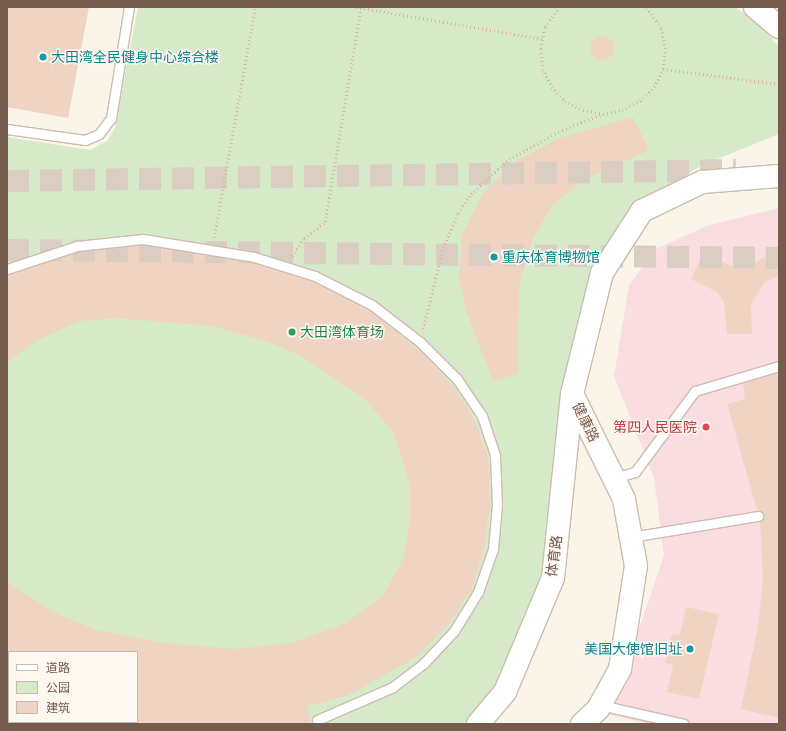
<!DOCTYPE html>
<html>
<head>
<meta charset="utf-8">
<style>
  body { margin:0 }
  #map { position:relative; width:786px; height:731px; overflow:hidden; background:#fbf4e9; font-family:Manrope,"Noto Sans SC",sans-serif }
  div>[style] { position:absolute }
  [style*='--x'] { left:calc(var(--x)*1px); top:calc(var(--y)*1px); width:calc(var(--w)*1px); rotate:calc(var(--a)*1deg) }
  .medical>* { inset:0; background:#f9dde1 }
  .green>* { inset:0; background:#d6e9c8 }
  .building>* { inset:0; background:#efd4c3 }
  .round { border-radius:50% }
  .primary-tunnel>* { height:22px; margin-top:-11px; transform-origin:0; background:repeating-linear-gradient(90deg,#dacec2 0 22px,transparent 0 33px) }
  .path>* { height:2.5px; margin-top:-1.25px; transform-origin:0; background:repeating-linear-gradient(90deg,#d4b7a5 0 1px,transparent 0 4px) }
  .roads { filter:drop-shadow(1px 0 #cdbcb0) drop-shadow(-1px 0 #cdbcb0) drop-shadow(0 1px #cdbcb0) drop-shadow(0 -1px #cdbcb0) }
  .service>* { height:9px; margin:-4.5px; padding:0 4.5px; transform-origin:4.5px; border-radius:4.5px; background:#fff }
  .tertiary>* { height:22px; margin:-11px; padding:0 11px; transform-origin:11px; border-radius:11px; background:#fff }
  .dots>* { width:11px; height:11px; translate:-50% -50%; box-sizing:border-box; border:2px solid #fef8f0; border-radius:50% }
  span { translate:-50% -50%; white-space:nowrap; text-align:center; line-height:1.15; -webkit-text-stroke:3px #fef8f0; paint-order:stroke }
  .culture-label { font-size:14px; color:#0d838f }
  .left { translate:0 -50%; text-align:left }
  .right { translate:-100% -50%; text-align:right }
  .leisure-label { font-size:14px; color:#27864d }
  .street-label { font-size:14px; color:#755c4e }
  .health-label { font-size:14px; color:#be3a42 }
  .frame { position:absolute; inset:0; border:8px solid #755c4e; pointer-events:none }
  .legend { position:absolute; left:8px; top:651px; width:130px; height:72px; box-sizing:border-box; background:#fef8f0; border:1px solid #c7baaf; margin:0; padding:5px 7px; list-style:none; font-size:12px; color:#755c4e }
  .legend li { display:flex; align-items:center; gap:8px; height:20px }
  .legend b { width:20px; border:1px solid #c7baaf }
</style>
</head>
<body>
<div id="map">
  <div class="medical">
    <div style="clip-path:polygon(779px 208px,779px 724px,650px 724px,610px 715px,664px 555px,654px 478px,614px 376px,629px 285px,656px 249px,709px 225px)"></div>
  </div>
  <div class="green">
    <div style="clip-path:polygon(evenodd,138px 7px,735px 7px,761px 26px,779px 47px,779px 134px,702px 165px,639px 204px,562px 393px,542px 576px,495px 687px,464px 724px,7px 724px,7px 137px,90px 150px,107px 141px,115px 128px,138px 7px,9px 652px,137px 652px,137px 722px,9px 722px,9px 652px)"></div>
  </div>
  <div class="building">
    <div style="clip-path:polygon(7px 7px,89px 7px,68px 118px,7px 107px)"></div>
    <div class="round" style="left:590px;top:36px;width:24px;height:24px"></div>
    <div style="clip-path:polygon(633px 117px,649px 150px,580px 182px,552px 206px,533px 238px,519px 285px,518px 374px,493px 381px,466px 311px,459px 277px,462px 235px,483px 193px,518px 160px,560px 138px)"></div>
    <div style="clip-path:polygon(142px 245px,253px 263px,313px 282px,369px 310px,424px 355px,453px 386px,475px 421px,488px 458px,490px 504px,484px 549px,472px 588px,448px 625px,418px 656px,347px 696px,308px 706px,310px 724px,137px 724px,137px 652px,7px 652px,7px 582px,55px 613px,96px 630px,164px 643px,236px 649px,291px 643px,346px 623px,383px 596px,403px 559px,410px 523px,410px 485px,394px 433px,366px 400px,298px 354px,263px 340px,211px 326px,116px 318px,80px 321px,38px 340px,7px 361px,7px 275px,78px 252px)"></div>
    <div style="clip-path:polygon(704px 252px,737px 269px,746px 269px,770px 253px,779px 275px,764px 283px,751px 304px,752px 334px,727px 334px,724px 302px,717px 292px,691px 279px)"></div>
    <div style="clip-path:polygon(779px 372px,779px 718px,741px 709px,758px 626px,763px 580px,760px 521px,764px 515px,757px 510px,727px 404px,745px 399px,743px 383px)"></div>
    <div style="clip-path:polygon(686px 607px,719px 614px,699px 699px,667px 692px,673px 665px,665px 663px,672px 634px,680px 635px)"></div>
  </div>
  <div class="primary-tunnel">
    <div style="--x:7;--y:181;--w:729;--a:-0.86"></div>
    <div style="--x:7;--y:250;--w:772;--a:0.59"></div>
  </div>
  <div class="path">
    <div style="--x:356;--y:7;--w:190;--a:9.7"></div>
    <div style="--x:560;--y:7;--w:26;--a:126"></div>
    <div style="--x:545;--y:28;--w:21;--a:101"></div>
    <div style="--x:541;--y:49;--w:20;--a:84"></div>
    <div style="--x:543;--y:69;--w:20;--a:63"></div>
    <div style="--x:552;--y:87;--w:19;--a:47"></div>
    <div style="--x:565;--y:101;--w:20;--a:27"></div>
    <div style="--x:583;--y:110;--w:20;--a:11"></div>
    <div style="--x:603;--y:114;--w:19;--a:-12"></div>
    <div style="--x:622;--y:110;--w:20;--a:-27"></div>
    <div style="--x:640;--y:101;--w:20;--a:-45"></div>
    <div style="--x:654;--y:87;--w:20;--a:-63"></div>
    <div style="--x:663;--y:69;--w:20;--a:-84"></div>
    <div style="--x:665;--y:49;--w:21;--a:-101"></div>
    <div style="--x:661;--y:28;--w:26;--a:-126"></div>
    <div style="--x:663;--y:69;--w:117;--a:7.4"></div>
    <div style="--x:214;--y:238;--w:235;--a:-79.9"></div>
    <div style="--x:292;--y:256;--w:22;--a:-56"></div>
    <div style="--x:304;--y:238;--w:26;--a:-37"></div>
    <div style="--x:325;--y:222;--w:217;--a:-80.5"></div>
    <div style="--x:423;--y:329;--w:83;--a:-76.1"></div>
    <div style="--x:443;--y:248;--w:38;--a:-67"></div>
    <div style="--x:458;--y:213;--w:23;--a:-56"></div>
    <div style="--x:471;--y:194;--w:52;--a:-42.6"></div>
    <div style="--x:509;--y:159;--w:60;--a:-28.7"></div>
    <div style="--x:562;--y:130;--w:44;--a:-21.3"></div>
  </div>
  <div class="roads">
    <div class="service">
      <div style="--x:7;--y:129;--w:79;--a:8"></div>
      <div style="--x:85;--y:140;--w:15;--a:-23"></div>
      <div style="--x:99;--y:134;--w:20;--a:-53"></div>
      <div style="--x:111;--y:118;--w:112;--a:-80.8"></div>
      <div style="--x:7;--y:269;--w:74;--a:-18.2"></div>
      <div style="--x:77;--y:246;--w:66;--a:-6.1"></div>
      <div style="--x:143;--y:239;--w:112;--a:9.2"></div>
      <div style="--x:254;--y:257;--w:64;--a:17.3"></div>
      <div style="--x:315;--y:276;--w:64;--a:27"></div>
      <div style="--x:372;--y:305;--w:61;--a:37.6"></div>
      <div style="--x:420;--y:342;--w:52;--a:45"></div>
      <div style="--x:457;--y:379;--w:45;--a:56"></div>
      <div style="--x:482;--y:416;--w:41;--a:71.6"></div>
      <div style="--x:495;--y:455;--w:50;--a:87.7"></div>
      <div style="--x:497;--y:505;--w:44;--a:95.2"></div>
      <div style="--x:493;--y:549;--w:46;--a:109.2"></div>
      <div style="--x:478;--y:592;--w:46;--a:121.6"></div>
      <div style="--x:454;--y:631;--w:45;--a:133.2"></div>
      <div style="--x:423;--y:664;--w:38;--a:143"></div>
      <div style="--x:393;--y:687;--w:83;--a:156.5"></div>
      <div style="--x:614;--y:478;--w:22;--a:-16"></div>
      <div style="--x:635;--y:472;--w:101;--a:-53.5"></div>
      <div style="--x:695;--y:391;--w:88;--a:-16.6"></div>
      <div style="--x:631;--y:537;--w:129;--a:-9.4"></div>
      <div style="--x:600;--y:705;--w:86;--a:12.7"></div>
    </div>
    <div class="tertiary">
      <div style="--x:755;--y:7;--w:31;--a:40"></div>
      <div style="--x:478;--y:724;--w:42;--a:-49.8"></div>
      <div style="--x:505;--y:692;--w:124;--a:-67.2"></div>
      <div style="--x:553;--y:578;--w:185;--a:-84.1"></div>
      <div style="--x:582;--y:724;--w:22;--a:-43"></div>
      <div style="--x:598;--y:709;--w:46;--a:-61.2"></div>
      <div style="--x:620;--y:669;--w:104;--a:-81.2"></div>
      <div style="--x:636;--y:566;--w:68;--a:-100.2"></div>
      <div style="--x:624;--y:499;--w:117;--a:-116.3"></div>
      <div style="--x:572;--y:394;--w:125;--a:-76.1"></div>
      <div style="--x:602;--y:273;--w:74;--a:-57.2"></div>
      <div style="--x:642;--y:211;--w:67;--a:-25.8"></div>
      <div style="--x:702;--y:182;--w:77;--a:-4.5"></div>
    </div>
  </div>
  <div class="dots">
    <div style="left:43px;top:57px;background:#0f9aa8"></div>
    <div style="left:494px;top:257px;background:#0f9aa8"></div>
    <div style="left:292px;top:332px;background:#2e9e5b"></div>
    <div style="left:706px;top:427px;background:#e0444e"></div>
    <div style="left:690px;top:649px;background:#0f9aa8"></div>
  </div>
  <div class="culture-label">
    <span class="left" style="left:51px;top:57px">大田湾全民健身中心综合楼</span>
    <span class="left" style="left:502px;top:257px">重庆体育博物馆</span>
    <span class="right" style="left:682px;top:649px">美国大使馆旧址</span>
  </div>
  <div class="leisure-label">
    <span class="left" style="left:300px;top:332px">大田湾体育场</span>
  </div>
  <div class="street-label">
    <span style="left:586px;top:422px;rotate:64deg">健康路</span>
    <span style="left:554px;top:556px;rotate:-82deg">体育路</span>
  </div>
  <div class="health-label">
    <span class="right" style="left:697px;top:427px">第四人民医院</span>
  </div>
  <div class="frame"></div>
  <ul class="legend">
  <li><b style="height:5px;background:#fff"></b>道路</li>
  <li><b style="height:11px;background:#d6e9c8"></b>公园</li>
  <li><b style="height:11px;background:#efd4c3"></b>建筑</li>
  </ul>
</div>
</body>
</html>
